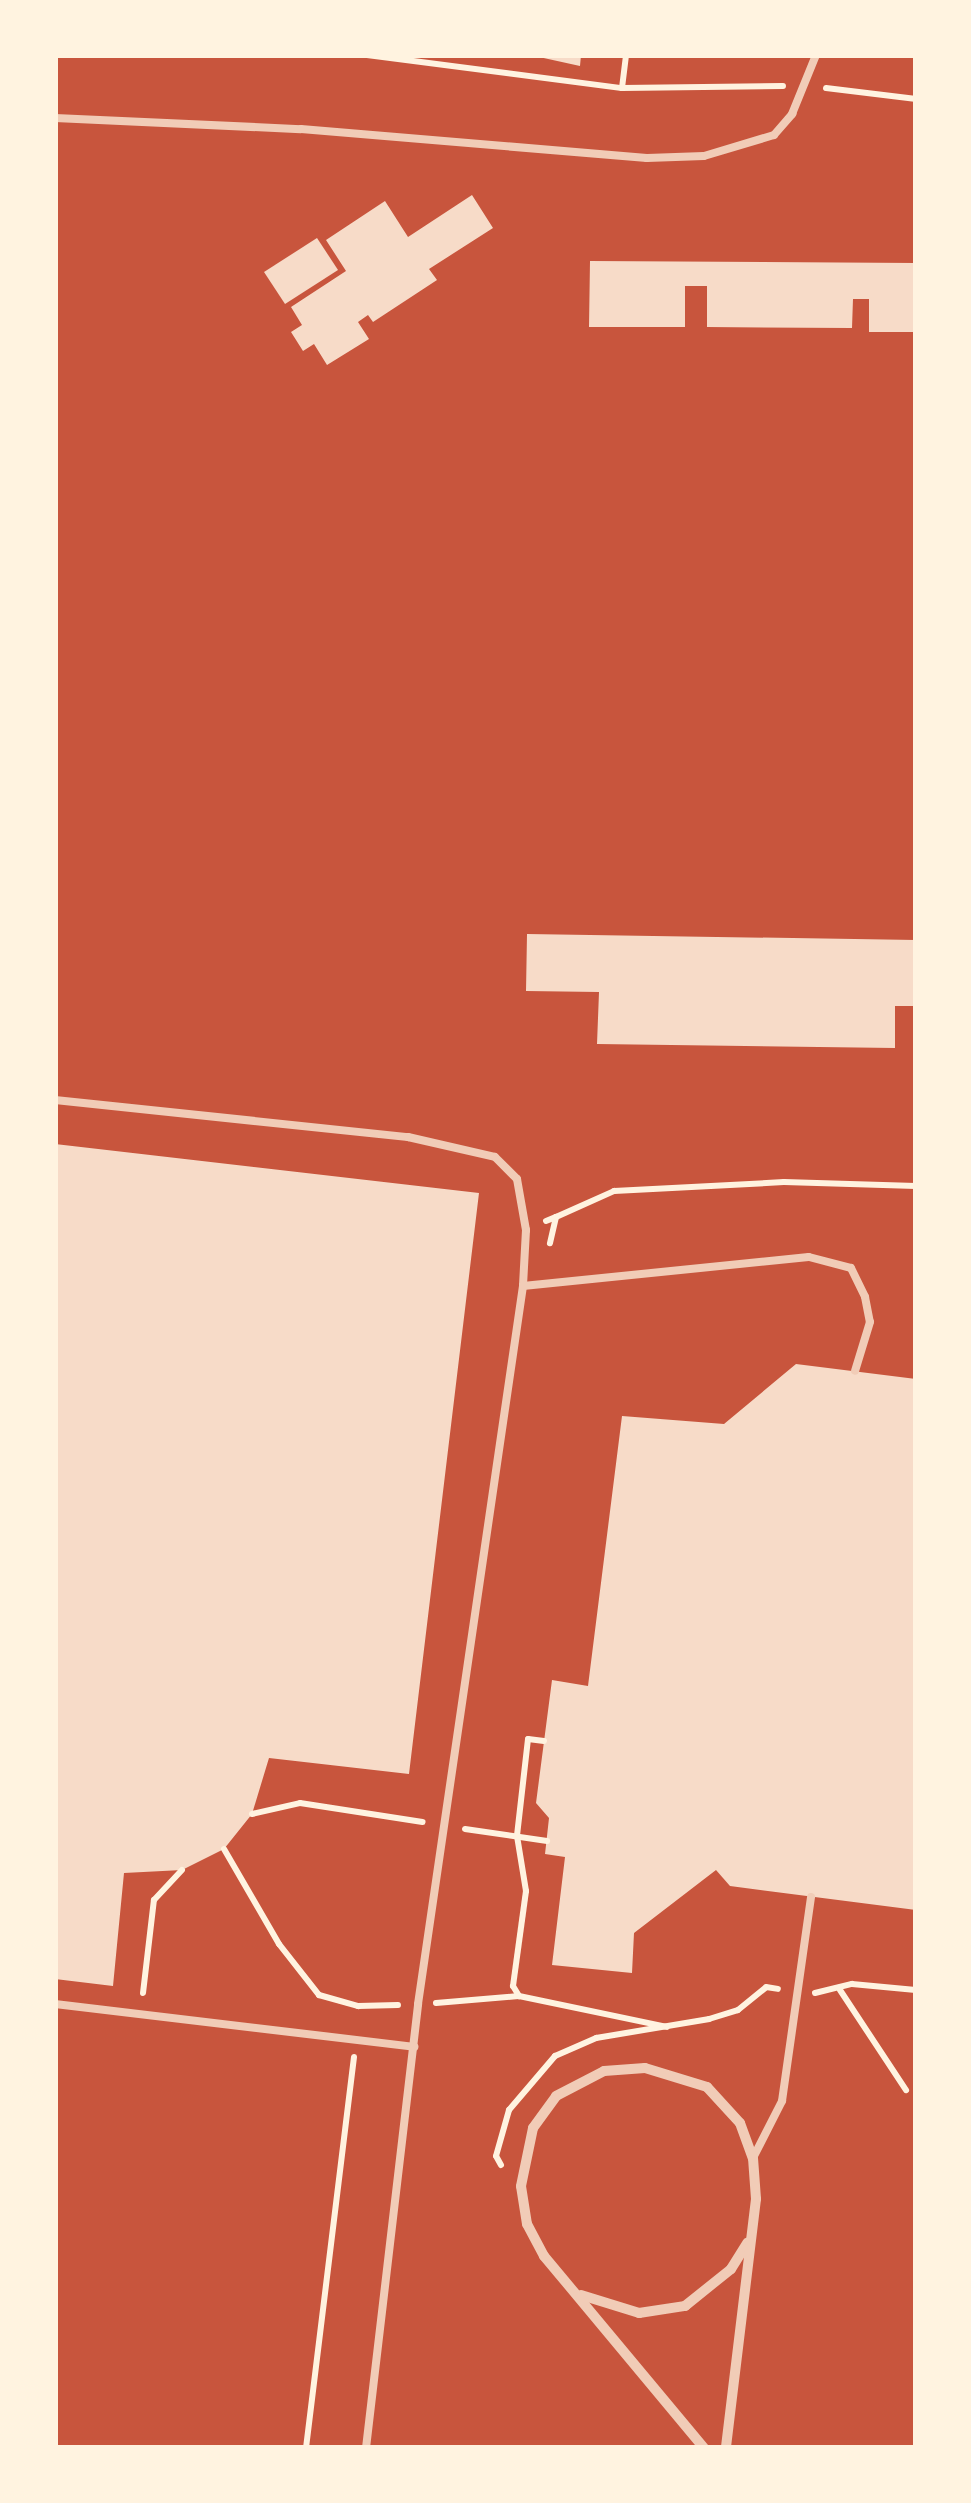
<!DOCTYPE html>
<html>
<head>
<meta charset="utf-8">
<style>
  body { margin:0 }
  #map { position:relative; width:971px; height:2503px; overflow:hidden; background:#c8553d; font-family:"Fira Sans Condensed",sans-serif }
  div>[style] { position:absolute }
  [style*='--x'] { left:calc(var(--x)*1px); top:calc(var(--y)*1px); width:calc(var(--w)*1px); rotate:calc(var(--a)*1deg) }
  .building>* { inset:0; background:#f7dbc8 }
  .path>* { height:6px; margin:-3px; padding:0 3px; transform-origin:3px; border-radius:3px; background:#fff3e0 }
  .service>* { height:8px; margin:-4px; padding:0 4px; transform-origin:4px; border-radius:4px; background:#f1ccb7 }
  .minor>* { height:10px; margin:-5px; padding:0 5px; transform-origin:5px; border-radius:5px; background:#f1ccb7 }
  span { translate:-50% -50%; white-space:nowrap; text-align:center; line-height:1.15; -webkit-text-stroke:9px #fff3e0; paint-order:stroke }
  .frame { position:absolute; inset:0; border:58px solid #fff3e0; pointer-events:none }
</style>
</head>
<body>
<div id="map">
  <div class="building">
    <div style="clip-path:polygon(530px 55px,581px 55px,580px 66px)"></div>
    <div style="clip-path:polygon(472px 195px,493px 228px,429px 269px,437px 280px,373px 322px,368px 315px,358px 322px,369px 339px,327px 365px,314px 344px,303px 351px,291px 332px,302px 325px,291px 307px,346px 271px,326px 240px,385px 201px,408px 237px)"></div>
    <div style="clip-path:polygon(317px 238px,338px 270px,285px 304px,264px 272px)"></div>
    <div style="clip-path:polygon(590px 261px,916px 263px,916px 332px,869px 332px,869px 299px,853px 299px,852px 328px,707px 327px,707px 286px,685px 286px,685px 327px,589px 327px)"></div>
    <div style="clip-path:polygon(527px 934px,916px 940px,916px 1006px,895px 1006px,895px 1048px,597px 1044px,599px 992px,526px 991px)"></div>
    <div style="clip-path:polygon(55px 1144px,479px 1193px,409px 1774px,269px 1758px,252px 1814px,224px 1849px,182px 1870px,124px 1873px,113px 1986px,55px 1979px)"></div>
    <div style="clip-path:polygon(796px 1364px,916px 1379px,916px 1910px,730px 1886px,716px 1870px,634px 1933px,632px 1973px,552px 1965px,565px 1857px,545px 1854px,549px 1818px,536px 1803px,552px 1680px,588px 1686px,622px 1416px,724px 1424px)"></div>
  </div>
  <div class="path">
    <div style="--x:367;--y:55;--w:257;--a:7.4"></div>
    <div style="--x:622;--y:88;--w:161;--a:-0.7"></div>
    <div style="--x:622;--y:88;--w:33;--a:-83"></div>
    <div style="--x:826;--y:88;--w:91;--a:7"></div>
    <div style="--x:556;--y:1217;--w:64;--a:-24.1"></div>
    <div style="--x:614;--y:1191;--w:170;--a:-3"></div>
    <div style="--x:784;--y:1182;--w:132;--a:1.7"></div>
    <div style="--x:546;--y:1221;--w:11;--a:-22"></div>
    <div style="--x:556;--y:1217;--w:27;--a:103"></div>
    <div style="--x:544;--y:1741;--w:16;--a:-173"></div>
    <div style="--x:528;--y:1739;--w:98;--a:96.5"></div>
    <div style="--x:517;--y:1836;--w:56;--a:80.7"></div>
    <div style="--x:526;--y:1891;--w:96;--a:97.8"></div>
    <div style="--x:513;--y:1986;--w:12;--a:59"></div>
    <div style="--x:519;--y:1996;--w:151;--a:11.8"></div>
    <div style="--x:252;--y:1814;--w:49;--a:-12.9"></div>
    <div style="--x:300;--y:1803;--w:124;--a:8.8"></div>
    <div style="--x:465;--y:1829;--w:83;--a:8.3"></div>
    <div style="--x:224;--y:1849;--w:110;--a:59.9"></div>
    <div style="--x:279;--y:1944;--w:65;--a:51.9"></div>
    <div style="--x:319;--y:1995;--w:41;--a:15.8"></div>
    <div style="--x:358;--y:2006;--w:40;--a:-1.4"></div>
    <div style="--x:840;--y:1990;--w:120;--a:56.6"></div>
    <div style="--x:143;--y:1993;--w:94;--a:-83.3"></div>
    <div style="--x:154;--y:1900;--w:41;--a:-47"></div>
    <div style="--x:815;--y:1993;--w:38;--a:-14"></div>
    <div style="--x:852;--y:1984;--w:64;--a:5.4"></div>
    <div style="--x:436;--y:2003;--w:83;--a:-4.8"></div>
    <div style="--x:501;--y:2165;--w:10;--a:-119"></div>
    <div style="--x:496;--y:2156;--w:48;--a:-74.2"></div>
    <div style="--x:509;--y:2110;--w:71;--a:-49.6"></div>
    <div style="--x:555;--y:2056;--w:45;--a:-23.7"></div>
    <div style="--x:596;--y:2038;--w:115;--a:-9.5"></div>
    <div style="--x:709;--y:2019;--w:30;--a:-17"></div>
    <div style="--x:738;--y:2010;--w:36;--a:-39"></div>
    <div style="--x:766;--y:1987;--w:12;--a:9"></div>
    <div style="--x:306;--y:2448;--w:394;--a:-83"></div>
  </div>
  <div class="service">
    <div style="--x:55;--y:118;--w:246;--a:2.6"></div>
    <div style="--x:301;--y:129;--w:347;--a:4.8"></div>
    <div style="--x:647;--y:158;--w:57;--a:-2"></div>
    <div style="--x:704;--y:156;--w:73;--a:-16.7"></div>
    <div style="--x:774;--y:135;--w:28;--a:-49"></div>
    <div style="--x:792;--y:114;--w:64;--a:-67.9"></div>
    <div style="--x:55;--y:1100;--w:355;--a:6"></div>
    <div style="--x:408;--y:1137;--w:89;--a:12.9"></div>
    <div style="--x:495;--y:1157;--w:31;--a:45"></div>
    <div style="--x:517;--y:1179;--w:52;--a:80"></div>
    <div style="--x:526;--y:1230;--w:56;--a:93.1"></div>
    <div style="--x:55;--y:2004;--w:362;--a:6.8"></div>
    <div style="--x:753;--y:2158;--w:64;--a:-63"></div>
    <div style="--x:782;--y:2101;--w:206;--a:-81.9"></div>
    <div style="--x:366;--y:2448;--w:447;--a:-83.3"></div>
    <div style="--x:418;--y:2004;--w:726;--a:-81.68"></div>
    <div style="--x:523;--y:1286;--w:287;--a:-5.8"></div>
    <div style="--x:809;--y:1257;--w:43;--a:14.7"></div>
    <div style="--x:851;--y:1268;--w:32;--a:64"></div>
    <div style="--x:865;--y:1297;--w:25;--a:79"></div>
    <div style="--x:870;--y:1322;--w:51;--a:107"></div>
  </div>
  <div class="minor">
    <div style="--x:581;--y:2295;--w:61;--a:17.2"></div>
    <div style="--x:639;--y:2313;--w:47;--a:-8.7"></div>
    <div style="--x:685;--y:2306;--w:59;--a:-38.8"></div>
    <div style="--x:731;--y:2269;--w:31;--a:-58"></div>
    <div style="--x:704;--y:2448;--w:250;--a:-129.8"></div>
    <div style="--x:544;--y:2256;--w:36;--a:-118"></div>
    <div style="--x:527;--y:2224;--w:38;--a:-99"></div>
    <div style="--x:521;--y:2186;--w:59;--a:-78.3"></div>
    <div style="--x:533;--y:2128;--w:39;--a:-54"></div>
    <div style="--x:556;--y:2096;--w:54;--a:-27.5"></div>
    <div style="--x:604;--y:2071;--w:41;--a:-4.2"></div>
    <div style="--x:645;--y:2068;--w:65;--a:17"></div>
    <div style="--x:707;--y:2087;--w:49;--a:47.5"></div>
    <div style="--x:740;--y:2123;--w:37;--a:70"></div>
    <div style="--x:753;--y:2158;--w:41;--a:85.8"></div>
    <div style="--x:756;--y:2199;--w:251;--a:96.9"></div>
  </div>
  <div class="frame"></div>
</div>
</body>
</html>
